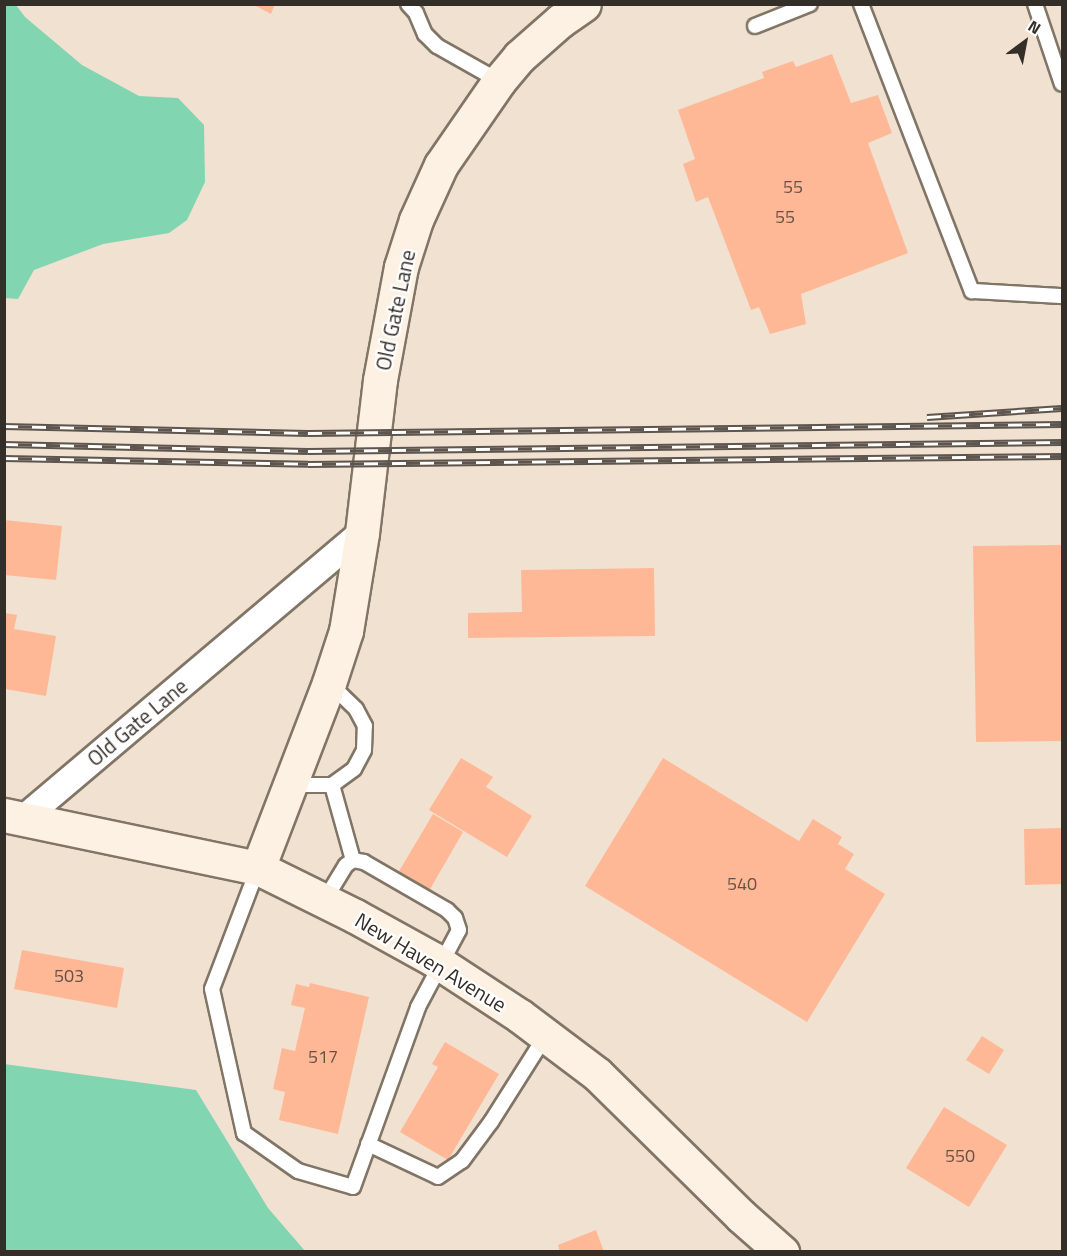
<!DOCTYPE html>
<html>
<head>
<meta charset="utf-8">
<style>
  body { margin:0 }
  #map { position:relative; width:1067px; height:1256px; overflow:hidden; background:#f0e1d1; font-family:"Titillium Web",sans-serif }
  div>[style] { position:absolute }
  [style*='--x'] { left:calc(var(--x)*1px); top:calc(var(--y)*1px); width:calc(var(--w)*1px); rotate:calc(var(--a)*1deg) }
  .green>* { inset:0; background:#81d5b1 }
  .building>* { inset:0; background:#ffb896 }
  .roads { filter:drop-shadow(2px 0 #817566) drop-shadow(-2px 0 #817566) drop-shadow(0 2px #817566) drop-shadow(0 -2px #817566) }
  .lane>* { height:14px; margin:-7px; padding:0 7px; transform-origin:7px; border-radius:7px; background:#fff }
  .street>* { height:26px; margin:-13px; padding:0 13px; transform-origin:13px; border-radius:13px; background:#fff }
  .secondary>* { height:33px; margin:-16.5px; padding:0 16.5px; transform-origin:16.5px; border-radius:16.5px; background:#fdf1e4 }
  .rail>* { height:7px; margin-top:-3.5px; transform-origin:0; background:repeating-linear-gradient(90deg,#fff 0 14px,#5e564e 0 28px); box-sizing:border-box; border-block:2px solid #5e564e }
  span { translate:-50% -50%; white-space:nowrap; text-align:center; line-height:1.15; -webkit-text-stroke:4.5px #fff; paint-order:stroke }
  .number-label { font-size:18px; color:#675044 }
  .number-label span { -webkit-text-stroke-width:0 }
  .street-label { font-size:21px; color:#342e28 }
  .frame { position:absolute; inset:0; border:6px solid #342e28; pointer-events:none }
  .north { position:absolute; left:995px; top:12px; width:60px; height:60px; -webkit-text-stroke:4px #fff; paint-order:stroke; rotate:32deg; font-size:16px; font-weight:700; line-height:24px; text-align:center; color:#342e28 }
  .north::after { content:''; display:block; margin:auto; width:21px; height:27px; background:#342e28; clip-path:polygon(50% 0,100% 100%,50% 72%,0 100%) }
</style>
</head>
<body>
<div id="map">
  <div class="green">
    <div style="clip-path:polygon(4px 5px,16px 5px,25px 17px,82px 65px,139px 96px,178px 98px,204px 125px,205px 182px,187px 220px,169px 233px,103px 244px,34px 270px,18px 299px,4px 298px)"></div>
    <div style="clip-path:polygon(4px 1064px,196px 1090px,268px 1208px,305px 1251px,5px 1251px)"></div>
  </div>
  <div class="building">
    <div style="clip-path:polygon(252px 4px,275px 4px,271px 14px)"></div>
    <div style="clip-path:polygon(832px 54px,851px 103px,878px 95px,892px 133px,868px 143px,908px 253px,801px 294px,806px 324px,770px 334px,759px 307px,751px 310px,708px 197px,696px 202px,683px 164px,695px 159px,678px 110px,764px 78px,762px 72px,793px 61px,796px 67px)"></div>
    <div style="clip-path:polygon(4px 520px,62px 526px,56px 580px,4px 575px)"></div>
    <div style="clip-path:polygon(1062px 545px,1062px 741px,976px 742px,973px 546px)"></div>
    <div style="clip-path:polygon(654px 568px,655px 636px,468px 638px,468px 613px,522px 612px,521px 570px)"></div>
    <div style="clip-path:polygon(5px 613px,17px 615px,14px 629px,56px 636px,46px 696px,5px 689px)"></div>
    <div style="clip-path:polygon(461px 758px,493px 777px,486px 787px,532px 816px,507px 857px,429px 810px)"></div>
    <div style="clip-path:polygon(663px 758px,799px 841px,813px 819px,842px 837px,838px 844px,854px 854px,845px 869px,885px 894px,807px 1022px,585px 886px)"></div>
    <div style="clip-path:polygon(433px 814px,463px 832px,429px 891px,398px 873px)"></div>
    <div style="clip-path:polygon(1062px 828px,1062px 884px,1025px 885px,1024px 829px)"></div>
    <div style="clip-path:polygon(22px 950px,124px 968px,117px 1008px,14px 989px)"></div>
    <div style="clip-path:polygon(310px 983px,369px 997px,338px 1134px,279px 1120px,285px 1092px,273px 1089px,282px 1048px,295px 1051px,305px 1008px,291px 1005px,296px 984px,309px 987px)"></div>
    <div style="clip-path:polygon(982px 1036px,1004px 1050px,989px 1074px,966px 1060px)"></div>
    <div style="clip-path:polygon(445px 1042px,499px 1074px,448px 1160px,400px 1132px,438px 1067px,432px 1064px)"></div>
    <div style="clip-path:polygon(944px 1107px,1007px 1145px,969px 1207px,906px 1168px)"></div>
    <div style="clip-path:polygon(596px 1230px,604px 1252px,560px 1252px,558px 1245px)"></div>
  </div>
  <div class="roads">
    <div class="lane">
      <div style="--x:408;--y:4;--w:12;--a:48"></div>
      <div style="--x:416;--y:13;--w:23;--a:67"></div>
      <div style="--x:425;--y:34;--w:17;--a:45"></div>
      <div style="--x:437;--y:46;--w:71;--a:29.4"></div>
      <div style="--x:861;--y:4;--w:308;--a:68.9"></div>
      <div style="--x:972;--y:291;--w:90;--a:3.2"></div>
      <div style="--x:1035;--y:4;--w:84;--a:71.4"></div>
      <div style="--x:755;--y:26;--w:59;--a:-21.8"></div>
      <div style="--x:290;--y:785;--w:42;--a:0"></div>
      <div style="--x:332;--y:785;--w:27;--a:-36"></div>
      <div style="--x:354;--y:769;--w:21;--a:-62"></div>
      <div style="--x:364;--y:750;--w:24;--a:-88"></div>
      <div style="--x:365;--y:726;--w:19;--a:-118"></div>
      <div style="--x:356;--y:709;--w:37;--a:-136"></div>
      <div style="--x:332;--y:785;--w:78;--a:74.4"></div>
      <div style="--x:258;--y:868;--w:129;--a:110.8"></div>
      <div style="--x:212;--y:989;--w:148;--a:77.5"></div>
      <div style="--x:244;--y:1133;--w:66;--a:35.1"></div>
      <div style="--x:298;--y:1171;--w:57;--a:16.2"></div>
      <div style="--x:353;--y:1187;--w:191;--a:-70.1"></div>
      <div style="--x:418;--y:1007;--w:87;--a:-62"></div>
      <div style="--x:459;--y:930;--w:13;--a:-108"></div>
      <div style="--x:455;--y:918;--w:11;--a:-135"></div>
      <div style="--x:447;--y:910;--w:96;--a:-150"></div>
      <div style="--x:364;--y:862;--w:11;--a:-170"></div>
      <div style="--x:353;--y:860;--w:9;--a:144"></div>
      <div style="--x:346;--y:865;--w:42;--a:121.4"></div>
      <div style="--x:368;--y:1144;--w:77;--a:25.2"></div>
      <div style="--x:438;--y:1177;--w:29;--a:-34"></div>
      <div style="--x:462;--y:1161;--w:49;--a:-53.4"></div>
      <div style="--x:491;--y:1122;--w:103;--a:-57.7"></div>
    </div>
    <div class="street">
      <div style="--x:23;--y:819;--w:444;--a:-40.2"></div>
    </div>
    <div class="secondary">
      <div style="--x:4;--y:815;--w:259;--a:11.8"></div>
      <div style="--x:258;--y:868;--w:108;--a:26.3"></div>
      <div style="--x:355;--y:916;--w:89;--a:28.9"></div>
      <div style="--x:433;--y:959;--w:104;--a:33.2"></div>
      <div style="--x:520;--y:1016;--w:96;--a:37"></div>
      <div style="--x:597;--y:1074;--w:202;--a:44.6"></div>
      <div style="--x:741;--y:1216;--w:55;--a:41.3"></div>
      <div style="--x:258;--y:868;--w:198;--a:-69"></div>
      <div style="--x:329;--y:683;--w:55;--a:-71.9"></div>
      <div style="--x:346;--y:631;--w:99;--a:-80.7"></div>
      <div style="--x:362;--y:533;--w:154;--a:-83.3"></div>
      <div style="--x:380;--y:380;--w:115;--a:-79.5"></div>
      <div style="--x:401;--y:267;--w:49;--a:-72.3"></div>
      <div style="--x:416;--y:220;--w:60;--a:-65.6"></div>
      <div style="--x:441;--y:165;--w:102;--a:-55.4"></div>
      <div style="--x:499;--y:81;--w:31;--a:-50"></div>
      <div style="--x:519;--y:57;--w:55;--a:-41.3"></div>
      <div style="--x:560;--y:21;--w:29;--a:-35"></div>
    </div>
  </div>
  <div class="rail">
    <div style="--x:927;--y:417;--w:135;--a:-3.8"></div>
    <div style="--x:4;--y:426;--w:304;--a:1.3"></div>
    <div style="--x:308;--y:433;--w:754;--a:-0.68"></div>
    <div style="--x:4;--y:444;--w:304;--a:1.3"></div>
    <div style="--x:308;--y:451;--w:754;--a:-0.68"></div>
    <div style="--x:4;--y:458;--w:304;--a:1.1"></div>
    <div style="--x:308;--y:464;--w:754;--a:-0.61"></div>
  </div>
  <div class="number-label">
    <span style="left:793px;top:187px">55</span>
    <span style="left:785px;top:217px">55</span>
    <span style="left:742px;top:884px">540</span>
    <span style="left:69px;top:976px">503</span>
    <span style="left:323px;top:1057px">517</span>
    <span style="left:960px;top:1156px">550</span>
  </div>
  <div class="street-label">
    <span style="left:395px;top:310px;rotate:-78deg">Old Gate Lane</span>
    <span style="left:137px;top:722px;rotate:-40deg">Old Gate Lane</span>
    <span style="left:431px;top:962px;rotate:31deg">New Haven Avenue</span>
  </div>
  <div class="frame"></div>
  <div class="north">N</div>
</div>
</body>
</html>
